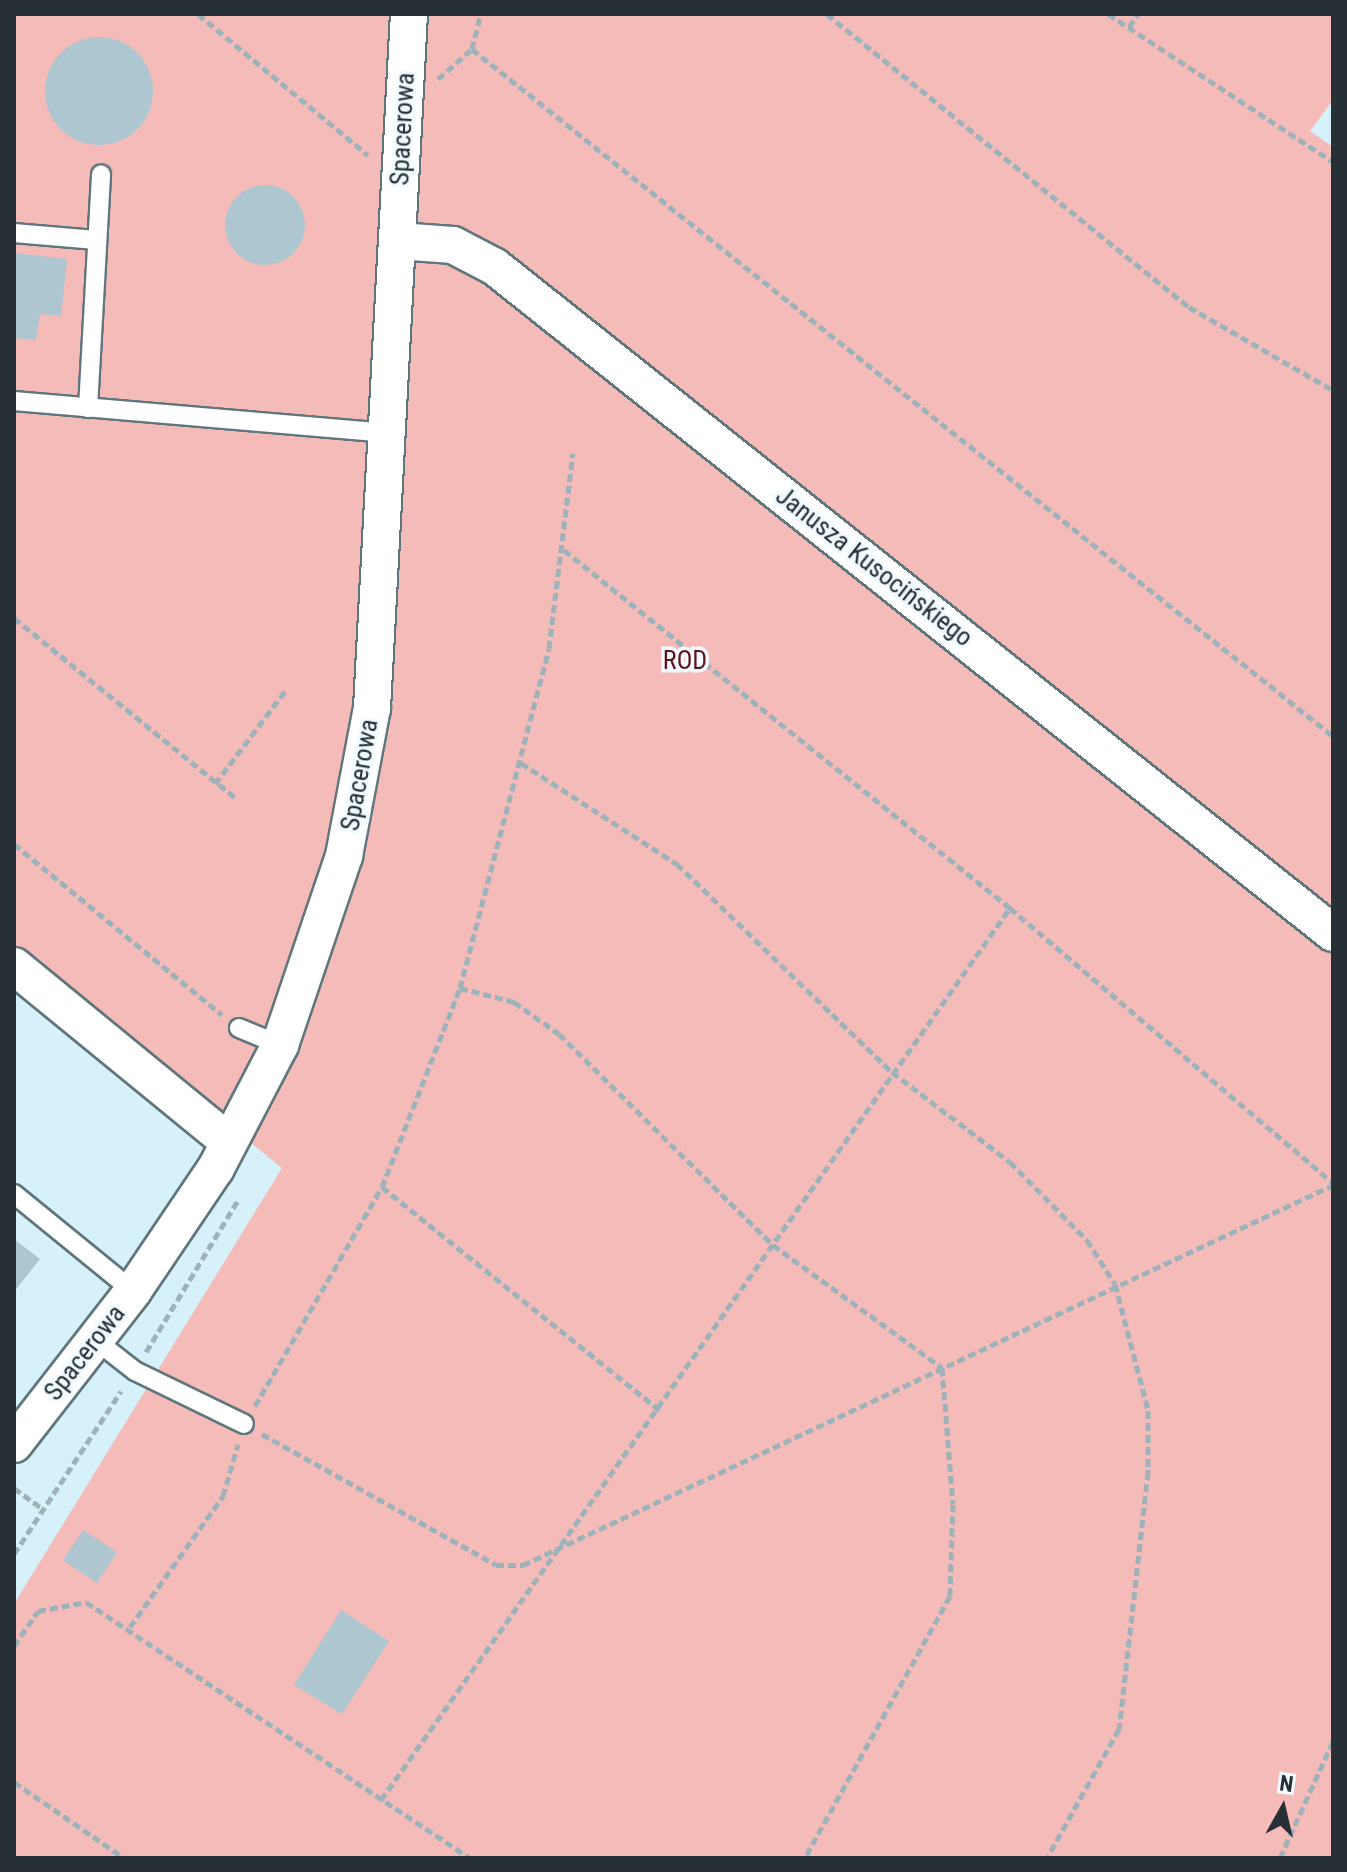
<!DOCTYPE html>
<html>
<head>
<meta charset="utf-8">
<style>
  body { margin:0 }
  #map { position:relative; width:1347px; height:1872px; overflow:hidden; background:#d7f1fa; font-family:"Roboto Condensed",sans-serif }
  div>[style] { position:absolute }
  [style*='--x'] { left:calc(var(--x)*1px); top:calc(var(--y)*1px); width:calc(var(--w)*1px); rotate:calc(var(--a)*1deg) }
  .green>* { inset:0; background:#f4bbb9 }
  .building>* { inset:0; background:#adc6cf }
  .round { border-radius:50% }
  .path>* { height:5px; margin-top:-2.5px; transform-origin:0; background:repeating-linear-gradient(90deg,#9eb2ba 0 8px,transparent 0 12px) }
  .roads { filter:drop-shadow(2px 0 #5f767d) drop-shadow(-2px 0 #5f767d) drop-shadow(0 2px #5f767d) drop-shadow(0 -2px #5f767d) }
  .service>* { height:18px; margin:-9px; padding:0 9px; transform-origin:9px; border-radius:9px; background:#fff }
  .minor>* { height:36px; margin:-18px; padding:0 18px; transform-origin:18px; border-radius:18px; background:#fff }
  span { translate:-50% -50%; white-space:nowrap; text-align:center; line-height:1.15; -webkit-text-stroke:7px #f1fbff; paint-order:stroke }
  .street-label { font-size:26px; color:#273034 }
  .park-label { font-size:26px; color:#5f121a }
  .frame { position:absolute; inset:0; border:16px solid #273034; pointer-events:none }
  .north { position:absolute; left:1243px; top:1768px; width:80px; height:80px; -webkit-text-stroke:6px #f1fbff; paint-order:stroke; rotate:8deg; font-size:22px; font-weight:700; line-height:32px; text-align:center; color:#273034 }
  .north::after { content:''; display:block; margin:auto; width:28px; height:36px; background:#273034; clip-path:polygon(50% 0,100% 100%,50% 72%,0 100%) }
</style>
</head>
<body>
<div id="map">
  <div class="green">
    <div style="clip-path:polygon(14px 14px,1333px 14px,1333px 100px,1310px 131px,1333px 147px,1333px 1858px,14px 1858px,14px 1604px,282px 1168px,14px 952px)"></div>
  </div>
  <div class="building">
    <div class="round" style="left:45px;top:37px;width:108px;height:108px"></div>
    <div class="round" style="left:225px;top:185px;width:80px;height:80px"></div>
    <div style="clip-path:polygon(14px 253px,67px 259px,61px 316px,40px 314px,36px 340px,14px 338px)"></div>
    <div style="clip-path:polygon(14px 1239px,40px 1259px,14px 1292px)"></div>
    <div style="clip-path:polygon(83px 1530px,117px 1552px,97px 1583px,63px 1560px)"></div>
    <div style="clip-path:polygon(341px 1610px,389px 1641px,342px 1714px,294px 1685px)"></div>
  </div>
  <div class="path">
    <div style="--x:198;--y:14;--w:221;--a:39.7"></div>
    <div style="--x:827;--y:14;--w:466;--a:39"></div>
    <div style="--x:1189;--y:307;--w:166;--a:30"></div>
    <div style="--x:1108;--y:14;--w:269;--a:33.3"></div>
    <div style="--x:1129;--y:27;--w:16;--a:-55"></div>
    <div style="--x:472;--y:49;--w:1101;--a:38.59"></div>
    <div style="--x:438;--y:79;--w:45;--a:-41.4"></div>
    <div style="--x:472;--y:49;--w:36;--a:-76"></div>
    <div style="--x:564;--y:550;--w:572;--a:38.75"></div>
    <div style="--x:1010;--y:908;--w:424;--a:40.4"></div>
    <div style="--x:14;--y:618;--w:287;--a:39.1"></div>
    <div style="--x:521;--y:763;--w:186;--a:32.9"></div>
    <div style="--x:677;--y:864;--w:299;--a:44.1"></div>
    <div style="--x:892;--y:1072;--w:148;--a:37.3"></div>
    <div style="--x:1010;--y:1162;--w:110;--a:45.4"></div>
    <div style="--x:1087;--y:1240;--w:52;--a:57.5"></div>
    <div style="--x:1115;--y:1284;--w:130;--a:75.3"></div>
    <div style="--x:1148;--y:1410;--w:62;--a:90"></div>
    <div style="--x:1148;--y:1472;--w:259;--a:96.4"></div>
    <div style="--x:1119;--y:1729;--w:148;--a:119.2"></div>
    <div style="--x:215;--y:784;--w:116;--a:-53"></div>
    <div style="--x:14;--y:844;--w:269;--a:39.4"></div>
    <div style="--x:460;--y:988;--w:56;--a:14.5"></div>
    <div style="--x:514;--y:1002;--w:55;--a:35.4"></div>
    <div style="--x:559;--y:1034;--w:301;--a:44.6"></div>
    <div style="--x:773;--y:1245;--w:209;--a:36"></div>
    <div style="--x:942;--y:1368;--w:136;--a:85.4"></div>
    <div style="--x:953;--y:1504;--w:92;--a:91.9"></div>
    <div style="--x:950;--y:1596;--w:299;--a:119"></div>
    <div style="--x:382;--y:1187;--w:356;--a:38.8"></div>
    <div style="--x:146;--y:1352;--w:178;--a:-58.8"></div>
    <div style="--x:255;--y:1406;--w:253;--a:-59.9"></div>
    <div style="--x:382;--y:1187;--w:214;--a:-68.6"></div>
    <div style="--x:460;--y:988;--w:351;--a:-75.3"></div>
    <div style="--x:549;--y:648;--w:196;--a:-83"></div>
    <div style="--x:262;--y:1434;--w:268;--a:29.2"></div>
    <div style="--x:496;--y:1565;--w:27;--a:0"></div>
    <div style="--x:523;--y:1565;--w:895;--a:-25.13"></div>
    <div style="--x:14;--y:1488;--w:36;--a:36"></div>
    <div style="--x:14;--y:1554;--w:195;--a:-56.7"></div>
    <div style="--x:130;--y:1627;--w:161;--a:-54.6"></div>
    <div style="--x:223;--y:1496;--w:54;--a:-73.9"></div>
    <div style="--x:14;--y:1646;--w:42;--a:-55.6"></div>
    <div style="--x:38;--y:1611;--w:49;--a:-10.6"></div>
    <div style="--x:86;--y:1602;--w:462;--a:33.7"></div>
    <div style="--x:14;--y:1782;--w:134;--a:34.6"></div>
    <div style="--x:381;--y:1800;--w:1091;--a:-54.81"></div>
    <div style="--x:1280;--y:1858;--w:128;--a:-65.6"></div>
  </div>
  <div class="roads">
    <div class="service">
      <div style="--x:14;--y:233;--w:82;--a:4.9"></div>
      <div style="--x:14;--y:401;--w:375;--a:4.9"></div>
      <div style="--x:88;--y:408;--w:234;--a:-86.8"></div>
      <div style="--x:239;--y:1028;--w:44;--a:22.5"></div>
      <div style="--x:14;--y:1194;--w:154;--a:39.2"></div>
      <div style="--x:94;--y:1339;--w:52;--a:38"></div>
      <div style="--x:135;--y:1371;--w:121;--a:25.9"></div>
    </div>
    <div class="minor">
      <div style="--x:398;--y:241;--w:55;--a:4.2"></div>
      <div style="--x:453;--y:245;--w:47;--a:27.6"></div>
      <div style="--x:495;--y:267;--w:1070;--a:38.48"></div>
      <div style="--x:14;--y:966;--w:278;--a:39.3"></div>
      <div style="--x:14;--y:1444;--w:194;--a:-52.1"></div>
      <div style="--x:133;--y:1291;--w:148;--a:-56"></div>
      <div style="--x:216;--y:1168;--w:139;--a:-62.5"></div>
      <div style="--x:280;--y:1045;--w:200;--a:-71.3"></div>
      <div style="--x:344;--y:856;--w:151;--a:-79.3"></div>
      <div style="--x:372;--y:708;--w:695;--a:-86.95"></div>
    </div>
  </div>
  <div class="street-label">
    <span style="left:403px;top:129px;rotate:-87deg">Spacerowa</span>
    <span style="left:874px;top:567px;rotate:38deg">Janusza Kusocińskiego</span>
    <span style="left:360px;top:775px;rotate:-80deg">Spacerowa</span>
    <span style="left:85px;top:1353px;rotate:-52deg">Spacerowa</span>
  </div>
  <div class="park-label">
    <span style="left:685px;top:661px">ROD</span>
  </div>
  <div class="frame"></div>
  <div class="north">N</div>
</div>
</body>
</html>
